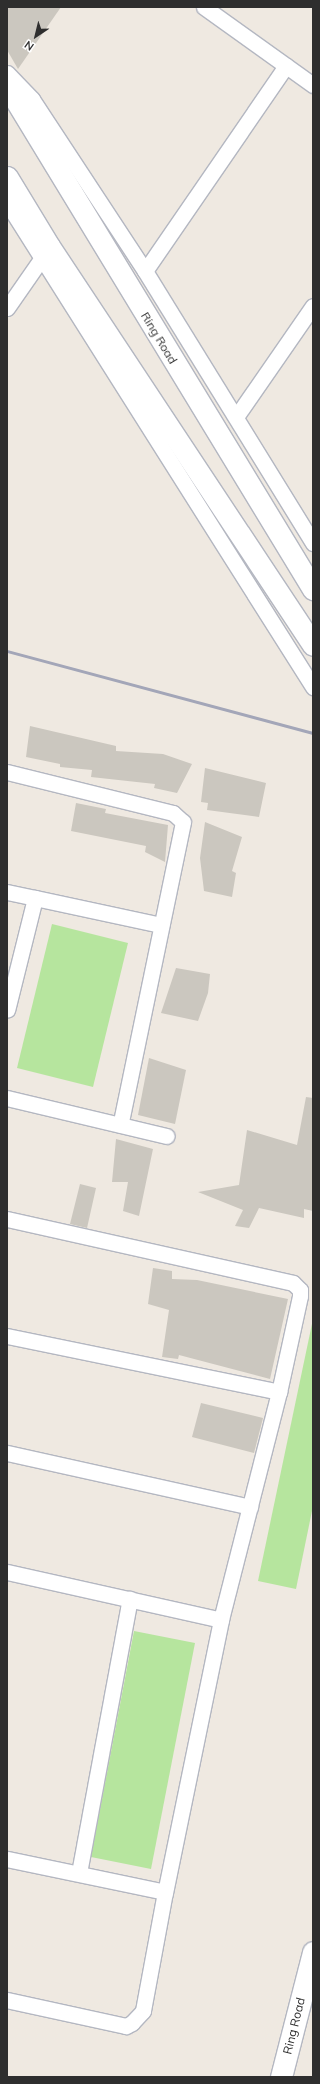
<!DOCTYPE html>
<html>
<head>
<meta charset="utf-8">
<style>
  body { margin:0 }
  #map { position:relative; width:320px; height:2084px; overflow:hidden; background:#efe9e1; font-family:Mulish,sans-serif }
  div>[style] { position:absolute }
  [style*='--x'] { left:calc(var(--x)*1px); top:calc(var(--y)*1px); width:calc(var(--w)*1px); rotate:calc(var(--a)*1deg) }
  .green>* { inset:0; background:#b6e59e }
  .building>* { inset:0; background:#cbc7bf }
  .roads { filter:drop-shadow(1px 0 #b4b7c1) drop-shadow(-1px 0 #b4b7c1) drop-shadow(0 1px #b4b7c1) drop-shadow(0 -1px #b4b7c1) }
  .street>* { height:15px; margin:-7.5px; padding:0 7.5px; transform-origin:7.5px; border-radius:7.5px; background:#fff }
  .secondary>* { height:21px; margin:-10.5px; padding:0 10.5px; transform-origin:10.5px; border-radius:10.5px; background:#fff }
  .rail>* { height:3px; margin:-1.5px; padding:0 1.5px; transform-origin:1.5px; border-radius:1.5px; background:#a3a6b8 }
  span { translate:-50% -50%; white-space:nowrap; text-align:center; line-height:1.15; -webkit-text-stroke:4px #fff; paint-order:stroke }
  .street-label { font-size:12px; color:#2e2e2e }
  .frame { position:absolute; inset:0; border:8px solid #2e2e2e; pointer-events:none }
  .north { position:absolute; left:16px; top:16px; width:40px; height:40px; -webkit-text-stroke:3px #fff; paint-order:stroke; rotate:215deg; font-size:11px; font-weight:700; line-height:16px; text-align:center; color:#2e2e2e }
  .north::after { content:''; display:block; margin:auto; width:14px; height:18px; background:#2e2e2e; clip-path:polygon(50% 0,100% 100%,50% 72%,0 100%) }
</style>
</head>
<body>
<div id="map">
  <div class="green">
    <div style="clip-path:polygon(52px 924px,128px 943px,93px 1087px,17px 1068px)"></div>
    <div style="clip-path:polygon(313px 1319px,313px 1506px,296px 1589px,258px 1581px)"></div>
    <div style="clip-path:polygon(134px 1631px,195px 1643px,151px 1869px,91px 1857px)"></div>
  </div>
  <div class="building">
    <div style="clip-path:polygon(7px 7px,61px 7px,18px 69px,7px 50px)"></div>
    <div style="clip-path:polygon(30px 726px,116px 746px,116px 751px,163px 754px,192px 764px,177px 793px,154px 788px,155px 784px,91px 777px,92px 770px,60px 767px,60px 764px,26px 757px)"></div>
    <div style="clip-path:polygon(205px 768px,266px 783px,259px 817px,207px 810px,208px 803px,201px 802px)"></div>
    <div style="clip-path:polygon(76px 803px,106px 809px,105px 813px,168px 825px,165px 862px,145px 852px,146px 846px,71px 831px)"></div>
    <div style="clip-path:polygon(205px 822px,242px 837px,232px 871px,236px 873px,232px 897px,204px 891px,200px 858px)"></div>
    <div style="clip-path:polygon(176px 968px,210px 974px,208px 993px,198px 1021px,161px 1013px)"></div>
    <div style="clip-path:polygon(149px 1058px,186px 1070px,175px 1124px,138px 1115px)"></div>
    <div style="clip-path:polygon(306px 1097px,313px 1098px,313px 1211px,304px 1209px,304px 1218px,259px 1208px,249px 1228px,235px 1226px,243px 1210px,198px 1192px,239px 1185px,247px 1130px,297px 1145px)"></div>
    <div style="clip-path:polygon(116px 1139px,153px 1149px,139px 1216px,123px 1211px,128px 1182px,112px 1182px)"></div>
    <div style="clip-path:polygon(80px 1184px,96px 1188px,87px 1228px,70px 1224px)"></div>
    <div style="clip-path:polygon(153px 1268px,172px 1271px,172px 1279px,197px 1280px,288px 1299px,270px 1379px,179px 1355px,178px 1359px,162px 1357px,169px 1310px,148px 1304px)"></div>
    <div style="clip-path:polygon(201px 1403px,263px 1418px,254px 1453px,192px 1437px)"></div>
  </div>
  <div class="roads">
    <div class="street">
      <div style="--x:204;--y:7;--w:134;--a:35.6"></div>
      <div style="--x:7;--y:73;--w:36;--a:46"></div>
      <div style="--x:32;--y:99;--w:206;--a:56.7"></div>
      <div style="--x:145;--y:271;--w:320;--a:58.3"></div>
      <div style="--x:7;--y:203;--w:573;--a:57.7"></div>
      <div style="--x:145;--y:271;--w:249;--a:-55.5"></div>
      <div style="--x:7;--y:308;--w:60;--a:-55.2"></div>
      <div style="--x:236;--y:417;--w:135;--a:-55.3"></div>
      <div style="--x:7;--y:772;--w:171;--a:13.9"></div>
      <div style="--x:173;--y:813;--w:13;--a:42"></div>
      <div style="--x:183;--y:822;--w:309;--a:101.7"></div>
      <div style="--x:7;--y:892;--w:29;--a:12"></div>
      <div style="--x:35;--y:898;--w:115;--a:104"></div>
      <div style="--x:35;--y:898;--w:129;--a:12.1"></div>
      <div style="--x:7;--y:1098;--w:164;--a:13.4"></div>
      <div style="--x:7;--y:1219;--w:293;--a:12.6"></div>
      <div style="--x:293;--y:1283;--w:10;--a:45"></div>
      <div style="--x:300;--y:1290;--w:6;--a:90"></div>
      <div style="--x:300;--y:1296;--w:98;--a:102.3"></div>
      <div style="--x:7;--y:1336;--w:278;--a:11.6"></div>
      <div style="--x:279;--y:1392;--w:235;--a:104.3"></div>
      <div style="--x:7;--y:1453;--w:249;--a:12.5"></div>
      <div style="--x:7;--y:1572;--w:219;--a:12.6"></div>
      <div style="--x:221;--y:1620;--w:278;--a:101.6"></div>
      <div style="--x:7;--y:1859;--w:161;--a:11.8"></div>
      <div style="--x:165;--y:1892;--w:121;--a:100.5"></div>
      <div style="--x:143;--y:2011;--w:16;--a:133"></div>
      <div style="--x:132;--y:2023;--w:7;--a:153"></div>
      <div style="--x:126;--y:2026;--w:122;--a:-167.7"></div>
      <div style="--x:79;--y:1873;--w:279;--a:-79.5"></div>
    </div>
    <div class="secondary">
      <div style="--x:7;--y:86;--w:589;--a:58.69"></div>
      <div style="--x:7;--y:177;--w:81;--a:58.7"></div>
      <div style="--x:49;--y:246;--w:478;--a:56.5"></div>
      <div style="--x:281;--y:2077;--w:129;--a:-75.6"></div>
    </div>
  </div>
  <div class="rail">
    <div style="--x:7;--y:651;--w:317;--a:15"></div>
  </div>
  <div class="street-label">
    <span style="left:159px;top:338px;rotate:59deg">Ring Road</span>
    <span style="left:294px;top:2026px;rotate:-76deg">Ring Road</span>
  </div>
  <div class="frame"></div>
  <div class="north">N</div>
</div>
</body>
</html>
